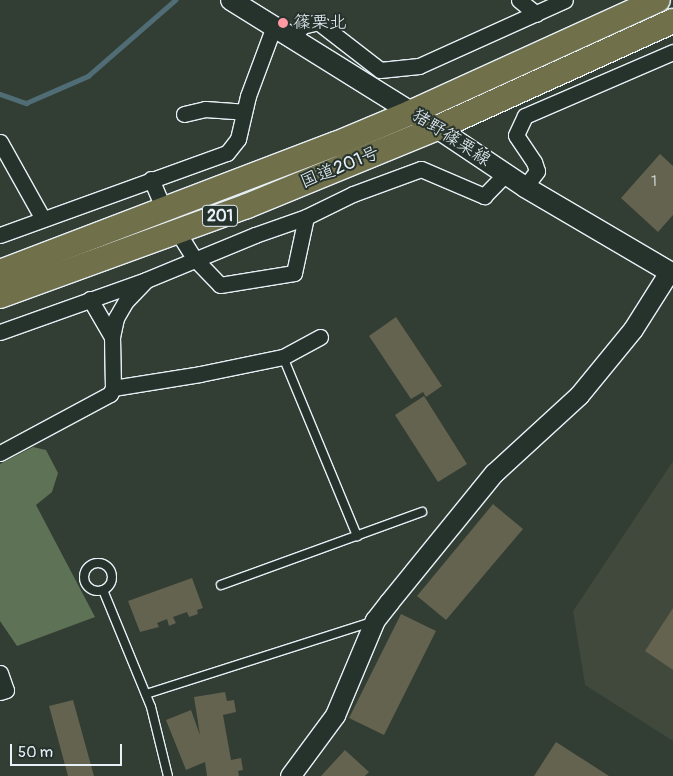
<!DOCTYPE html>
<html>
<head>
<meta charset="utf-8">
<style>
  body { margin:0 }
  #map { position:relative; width:673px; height:776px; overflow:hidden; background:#323d34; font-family:Pangolin,"Klee One",sans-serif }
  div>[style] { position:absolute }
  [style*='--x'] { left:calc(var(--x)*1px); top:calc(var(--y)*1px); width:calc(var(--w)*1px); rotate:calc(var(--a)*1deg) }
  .built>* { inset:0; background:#41483c }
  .green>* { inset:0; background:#5e7356 }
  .stream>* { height:4.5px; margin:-2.25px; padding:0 2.25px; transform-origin:2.25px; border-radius:2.25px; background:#506d76 }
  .building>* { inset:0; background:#64634f }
  .roads { filter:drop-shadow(1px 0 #e8f1f8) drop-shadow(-1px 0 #e8f1f8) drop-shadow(0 1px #e8f1f8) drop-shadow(0 -1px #e8f1f8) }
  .service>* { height:8px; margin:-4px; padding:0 4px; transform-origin:4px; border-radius:4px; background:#26332d }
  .service>.ring { margin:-4px; padding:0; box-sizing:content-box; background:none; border:8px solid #26332d; border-radius:50% }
  .minor>* { height:15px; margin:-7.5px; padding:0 7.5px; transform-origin:7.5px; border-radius:7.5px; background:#26332d }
  .tertiary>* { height:19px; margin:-9.5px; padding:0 9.5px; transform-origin:9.5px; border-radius:9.5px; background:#26332d }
  .secondary>* { height:20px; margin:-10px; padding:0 10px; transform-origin:10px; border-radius:10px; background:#26332d }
  .trunk>* { height:24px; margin:-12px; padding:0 12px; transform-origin:12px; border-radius:12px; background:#70704a }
  .dots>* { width:14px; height:14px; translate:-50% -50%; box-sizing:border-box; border:2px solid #26332d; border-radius:50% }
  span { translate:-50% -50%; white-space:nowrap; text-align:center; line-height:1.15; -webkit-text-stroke:4px #26332d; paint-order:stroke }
  .number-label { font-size:15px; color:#c7cece }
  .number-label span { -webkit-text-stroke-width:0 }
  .shield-label span { padding:1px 4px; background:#26332d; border:1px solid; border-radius:4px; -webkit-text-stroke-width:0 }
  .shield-label { font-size:16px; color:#e8f1f8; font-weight:700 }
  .poi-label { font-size:18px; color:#e8f1f8 }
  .left { translate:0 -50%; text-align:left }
  .street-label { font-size:18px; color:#e8f1f8 }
  .scale { position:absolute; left:10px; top:744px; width:112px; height:22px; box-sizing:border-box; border:2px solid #e8f1f8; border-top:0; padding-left:6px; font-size:15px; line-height:18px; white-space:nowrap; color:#e8f1f8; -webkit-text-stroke:4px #26332d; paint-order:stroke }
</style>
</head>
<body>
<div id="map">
  <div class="built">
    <div style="clip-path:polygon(673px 461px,673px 741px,585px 685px,573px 611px)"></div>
  </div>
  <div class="green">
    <div style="clip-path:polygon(33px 447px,46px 450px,58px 473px,52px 492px,36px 505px,95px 617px,17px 646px,0 621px,0 464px)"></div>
  </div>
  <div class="stream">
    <div style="--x:0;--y:94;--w:28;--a:19"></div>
    <div style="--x:26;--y:103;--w:68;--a:-23.5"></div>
    <div style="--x:88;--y:76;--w:116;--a:-41.1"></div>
  </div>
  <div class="building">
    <div style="clip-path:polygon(660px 154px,673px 166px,673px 215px,658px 232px,621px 198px)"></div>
    <div style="clip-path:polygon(396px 317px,442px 386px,426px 397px,423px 392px,411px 399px,369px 336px)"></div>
    <div style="clip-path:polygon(424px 396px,467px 464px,438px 482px,395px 415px)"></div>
    <div style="clip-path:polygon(493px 504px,523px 529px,446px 620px,417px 596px)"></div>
    <div style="clip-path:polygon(192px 578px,203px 608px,197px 610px,198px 614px,189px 617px,187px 612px,173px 617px,176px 623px,169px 626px,167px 619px,157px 623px,159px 627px,140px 632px,128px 601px)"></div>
    <div style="clip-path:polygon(673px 608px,673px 670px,645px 651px)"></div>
    <div style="clip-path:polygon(401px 614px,436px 631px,384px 735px,349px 718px)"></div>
    <div style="clip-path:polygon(225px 692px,227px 701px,234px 700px,236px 712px,223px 715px,231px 760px,241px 758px,243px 770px,238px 771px,239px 776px,207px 776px,205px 762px,186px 770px,166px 720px,191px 710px,200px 735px,194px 697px)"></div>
    <div style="clip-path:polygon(73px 700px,94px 776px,68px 776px,49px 706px)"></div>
    <div style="clip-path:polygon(556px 742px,609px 776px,534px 776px)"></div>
    <div style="clip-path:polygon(345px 750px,369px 772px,365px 776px,321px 776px)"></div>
  </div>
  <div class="roads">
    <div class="service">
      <div style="--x:283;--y:357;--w:194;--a:67.5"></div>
      <div class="ring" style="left:84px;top:563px;width:20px;height:20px"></div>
      <div style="--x:221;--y:585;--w:214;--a:-20"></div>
      <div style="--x:103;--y:590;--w:126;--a:67.7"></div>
      <div style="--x:151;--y:707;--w:71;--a:76.2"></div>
      <div style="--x:146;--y:694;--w:236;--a:-17.7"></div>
    </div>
    <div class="minor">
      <div style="--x:519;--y:0;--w:22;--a:39"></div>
      <div style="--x:294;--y:37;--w:14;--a:-54"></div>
      <div style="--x:302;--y:26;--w:16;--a:-14"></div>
      <div style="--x:318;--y:22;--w:78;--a:37.7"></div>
      <div style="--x:380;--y:70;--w:39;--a:-6"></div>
      <div style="--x:419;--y:66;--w:160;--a:-24.3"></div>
      <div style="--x:184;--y:114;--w:22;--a:-13"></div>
      <div style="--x:205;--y:109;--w:39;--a:4"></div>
      <div style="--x:0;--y:142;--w:88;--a:60.8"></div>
      <div style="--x:151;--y:179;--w:34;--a:67"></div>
      <div style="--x:525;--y:187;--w:20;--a:-53"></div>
      <div style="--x:537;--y:171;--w:9;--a:-108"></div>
      <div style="--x:534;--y:162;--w:32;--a:-124"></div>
      <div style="--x:516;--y:135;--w:21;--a:-65"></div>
      <div style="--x:525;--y:116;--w:161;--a:-23.4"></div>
      <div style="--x:177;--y:231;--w:32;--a:58"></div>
      <div style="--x:194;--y:258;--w:37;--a:46"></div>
      <div style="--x:220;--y:285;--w:75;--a:-9.2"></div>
      <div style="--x:294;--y:273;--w:57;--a:-77.9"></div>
      <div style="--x:0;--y:235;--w:241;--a:-19.9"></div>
      <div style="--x:227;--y:153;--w:18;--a:-52"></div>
      <div style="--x:238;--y:139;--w:44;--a:-76.9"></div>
      <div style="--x:248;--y:96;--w:75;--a:-69.6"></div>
      <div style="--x:0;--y:332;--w:155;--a:-19.6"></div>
      <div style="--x:146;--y:280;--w:118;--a:-22.4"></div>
      <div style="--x:255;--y:235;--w:54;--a:-19.4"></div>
      <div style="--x:306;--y:217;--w:52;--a:-26.1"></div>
      <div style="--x:353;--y:194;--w:72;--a:-20.2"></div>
      <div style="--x:421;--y:169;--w:69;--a:23.2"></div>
      <div style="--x:484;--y:196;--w:30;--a:-46"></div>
      <div style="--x:112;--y:337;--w:19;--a:-78"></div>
      <div style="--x:116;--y:318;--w:20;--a:-60"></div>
      <div style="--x:126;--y:301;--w:28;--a:-46"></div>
      <div style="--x:113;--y:388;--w:88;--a:-9.1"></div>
      <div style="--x:200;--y:374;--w:85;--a:-11.6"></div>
      <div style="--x:283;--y:357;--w:42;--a:-28.4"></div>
      <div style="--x:0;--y:453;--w:125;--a:-28.2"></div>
      <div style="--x:110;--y:394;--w:7;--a:-63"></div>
      <div style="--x:113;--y:388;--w:51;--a:-91.1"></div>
      <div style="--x:112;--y:337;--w:44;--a:-120.1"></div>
      <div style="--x:0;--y:673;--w:18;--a:71"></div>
      <div style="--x:6;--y:690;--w:6;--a:162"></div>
    </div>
    <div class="tertiary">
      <div style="--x:290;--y:776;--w:76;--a:-53.6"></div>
      <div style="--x:335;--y:715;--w:103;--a:-67.2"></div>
      <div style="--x:375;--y:620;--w:23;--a:-52"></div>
      <div style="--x:389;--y:602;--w:166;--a:-50.9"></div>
      <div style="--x:494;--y:473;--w:115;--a:-42.5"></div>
      <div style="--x:579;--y:395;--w:85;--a:-50.7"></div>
      <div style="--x:633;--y:329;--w:67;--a:-57.7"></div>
    </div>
    <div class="secondary">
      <div style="--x:231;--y:0;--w:243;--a:31.9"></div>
      <div style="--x:437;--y:128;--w:106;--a:33.8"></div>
      <div style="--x:525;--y:187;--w:172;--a:30.4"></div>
    </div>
    <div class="trunk">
      <div style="--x:0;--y:272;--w:360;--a:-20.9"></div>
      <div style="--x:336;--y:144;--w:82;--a:-22.8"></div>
      <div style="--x:412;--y:112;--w:270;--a:-24.5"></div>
      <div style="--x:0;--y:296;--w:263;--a:-20"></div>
      <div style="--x:247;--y:206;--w:205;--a:-22.3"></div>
      <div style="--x:437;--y:128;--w:259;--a:-24.4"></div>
    </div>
  </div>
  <div class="dots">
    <div style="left:283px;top:23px;background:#ff9aa2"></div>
  </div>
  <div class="number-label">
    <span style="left:654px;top:182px">1</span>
  </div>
  <div class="shield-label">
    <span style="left:220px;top:216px">201</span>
  </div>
  <div class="poi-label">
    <span class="left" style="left:293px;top:23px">篠栗北</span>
  </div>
  <div class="street-label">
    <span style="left:451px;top:138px;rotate:33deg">猪野篠栗線</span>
    <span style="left:340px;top:168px;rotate:-22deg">国道201号</span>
  </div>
  <div class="scale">50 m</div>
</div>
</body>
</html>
